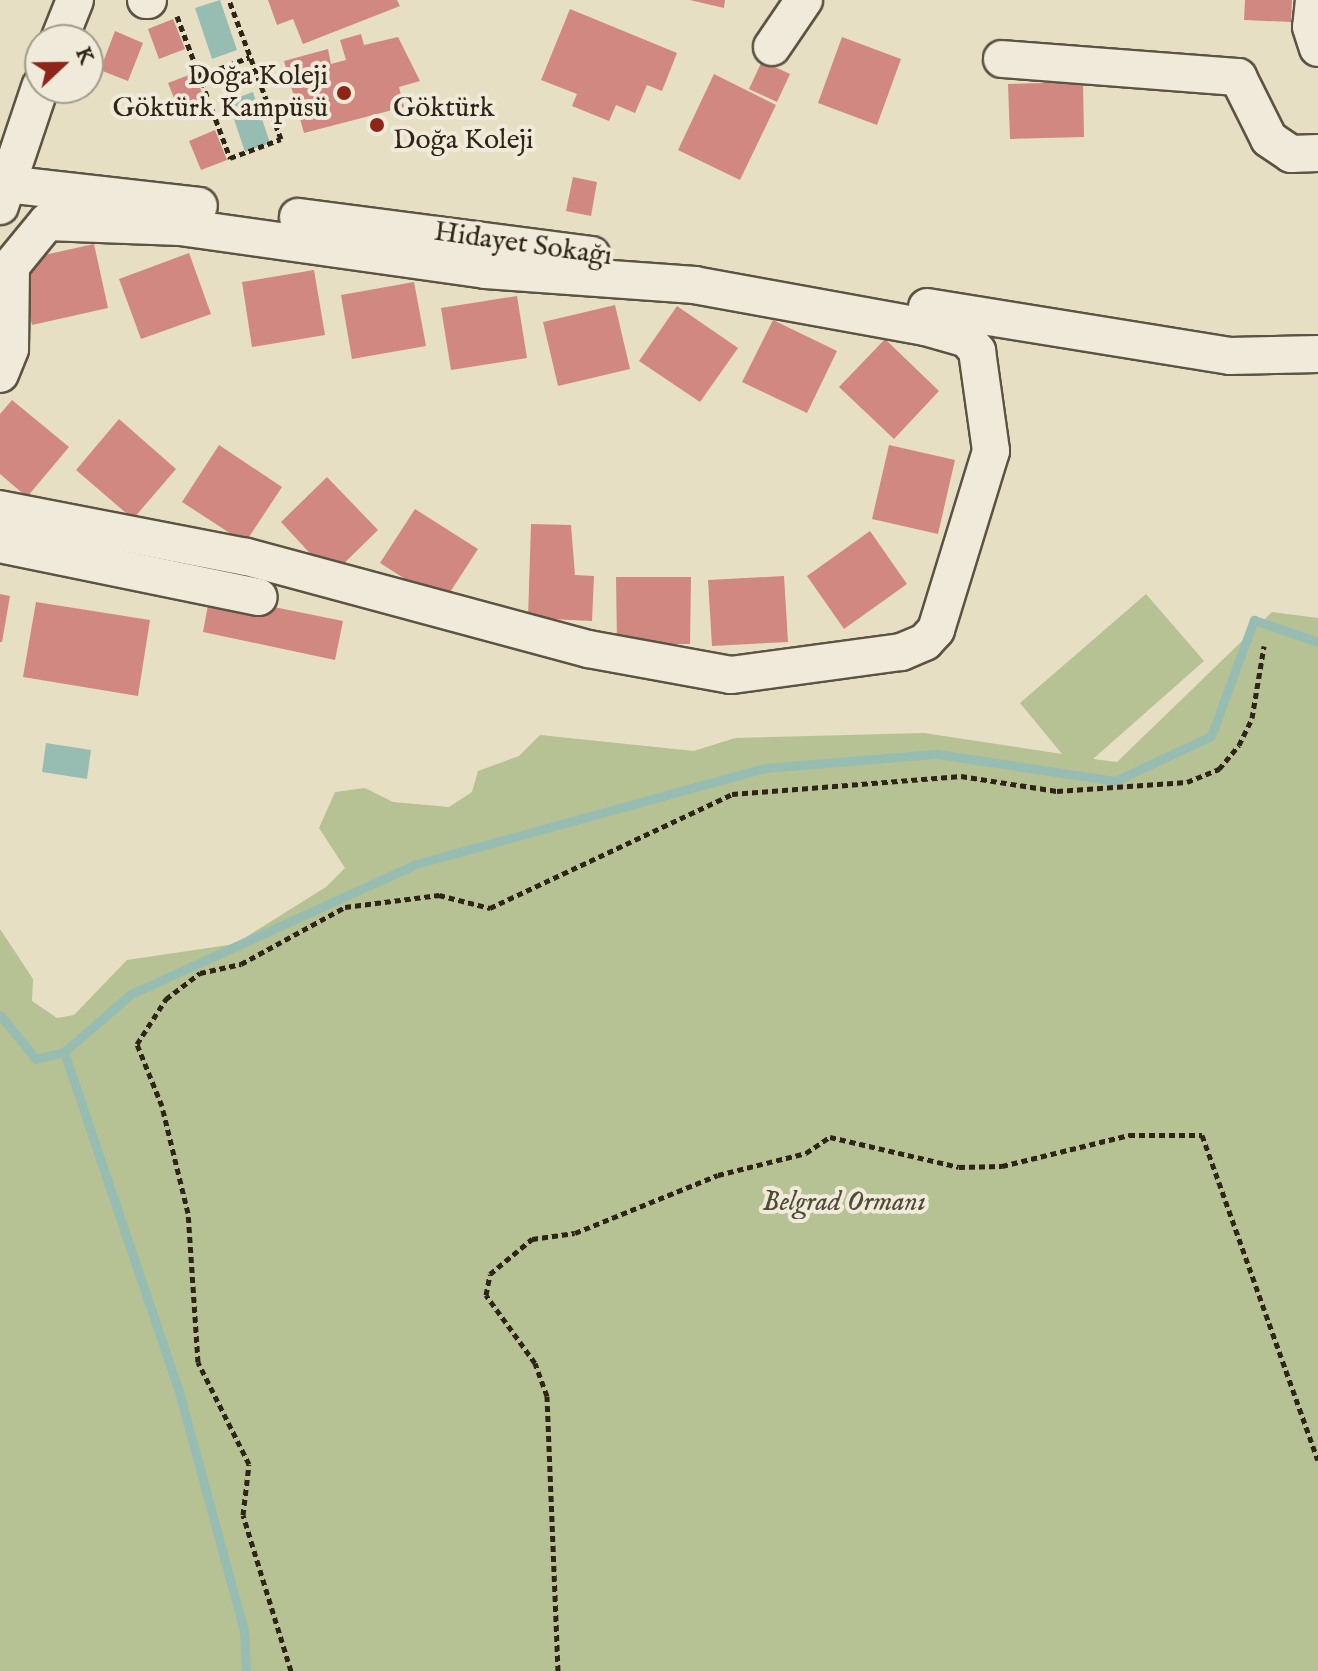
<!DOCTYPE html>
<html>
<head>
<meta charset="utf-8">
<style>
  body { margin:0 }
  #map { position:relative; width:1318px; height:1671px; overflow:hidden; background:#e7dfc4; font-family:"IM FELL English",serif }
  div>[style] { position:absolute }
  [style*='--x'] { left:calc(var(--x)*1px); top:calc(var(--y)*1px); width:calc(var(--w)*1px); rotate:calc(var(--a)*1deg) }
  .green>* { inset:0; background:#b6c194 }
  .water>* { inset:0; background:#97bdb2 }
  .stream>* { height:9px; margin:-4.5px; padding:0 4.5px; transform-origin:4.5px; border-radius:4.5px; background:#97bdb2 }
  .building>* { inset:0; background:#d18880 }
  .path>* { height:5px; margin-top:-2.5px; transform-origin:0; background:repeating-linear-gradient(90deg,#302418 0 6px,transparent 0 10px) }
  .roads { filter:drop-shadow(2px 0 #5e5343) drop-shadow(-2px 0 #5e5343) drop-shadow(0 2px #5e5343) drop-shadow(0 -2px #5e5343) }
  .minor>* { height:36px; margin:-18px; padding:0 18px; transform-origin:18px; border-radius:18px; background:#efead9 }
  .dots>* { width:22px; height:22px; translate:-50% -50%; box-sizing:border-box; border:4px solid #efead9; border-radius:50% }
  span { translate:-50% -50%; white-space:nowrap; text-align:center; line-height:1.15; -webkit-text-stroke:8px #efead9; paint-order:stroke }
  .poi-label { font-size:28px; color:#302418 }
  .right { translate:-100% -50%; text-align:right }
  .left { translate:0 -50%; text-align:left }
  .street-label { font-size:28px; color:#302418 }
  .park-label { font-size:28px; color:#524b37; font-style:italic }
  .north { position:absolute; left:24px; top:24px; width:80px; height:80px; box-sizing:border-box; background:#efead9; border:2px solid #a39b8c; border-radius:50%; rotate:68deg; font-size:22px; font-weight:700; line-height:32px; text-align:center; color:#302418 }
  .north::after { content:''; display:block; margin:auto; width:28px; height:36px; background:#8f2418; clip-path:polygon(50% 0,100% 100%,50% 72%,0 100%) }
</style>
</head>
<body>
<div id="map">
  <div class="green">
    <div style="clip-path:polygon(1146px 594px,1204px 661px,1093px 759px,1117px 762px,1272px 612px,1318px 618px,1318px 1671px,0 1671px,0 929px,33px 979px,32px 1001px,57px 1018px,74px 1015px,127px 960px,235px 944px,326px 887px,345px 868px,319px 828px,335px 792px,365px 788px,393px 802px,449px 807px,472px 792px,478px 771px,519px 756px,540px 735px,694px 751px,735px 738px,924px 733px,1062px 754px,1020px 703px)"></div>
  </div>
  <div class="water">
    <div style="clip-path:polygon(220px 0,237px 50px,212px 59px,195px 8px)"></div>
    <div style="clip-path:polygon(253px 92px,270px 143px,245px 152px,228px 101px)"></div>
    <div style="clip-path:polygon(46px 743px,91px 750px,87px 779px,42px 772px)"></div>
  </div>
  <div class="stream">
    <div style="--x:0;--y:1015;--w:57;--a:50.7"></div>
    <div style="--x:36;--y:1059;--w:29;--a:-14"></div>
    <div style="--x:64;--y:1052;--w:89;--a:-40.9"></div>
    <div style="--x:131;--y:994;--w:313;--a:-24.5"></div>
    <div style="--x:416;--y:864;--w:362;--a:-15.4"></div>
    <div style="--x:765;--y:768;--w:173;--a:-4.7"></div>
    <div style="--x:937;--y:754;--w:180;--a:8.6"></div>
    <div style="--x:1115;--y:781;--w:106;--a:-25.1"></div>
    <div style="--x:1211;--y:736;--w:124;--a:-69.7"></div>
    <div style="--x:1254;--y:620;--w:68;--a:19"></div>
    <div style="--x:64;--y:1052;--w:355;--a:71.3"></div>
    <div style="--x:178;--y:1388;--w:252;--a:74.8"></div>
    <div style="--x:244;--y:1631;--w:40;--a:87.1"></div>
  </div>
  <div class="building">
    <div style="clip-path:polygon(268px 0,397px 0,400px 6px,303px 44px,293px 19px,277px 25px)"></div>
    <div style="clip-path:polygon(690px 0,725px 0,724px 8px)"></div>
    <div style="clip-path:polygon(1245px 0,1292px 0,1291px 22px,1244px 20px)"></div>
    <div style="clip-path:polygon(570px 9px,677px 53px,662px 91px,647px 85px,635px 113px,616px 105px,609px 121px,572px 106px,577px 94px,541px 80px)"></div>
    <div style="clip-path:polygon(173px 19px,185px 49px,159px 59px,148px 29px)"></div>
    <div style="clip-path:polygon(115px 31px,143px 43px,128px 81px,100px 70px)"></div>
    <div style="clip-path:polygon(361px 34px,364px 45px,398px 37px,420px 81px,399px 87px,404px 107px,304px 133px,284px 61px,328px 49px,331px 64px,346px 60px,340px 40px)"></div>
    <div style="clip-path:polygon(842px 37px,901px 59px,877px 125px,818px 103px)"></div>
    <div style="clip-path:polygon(762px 61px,790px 74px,777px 102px,749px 89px)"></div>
    <div style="clip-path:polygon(194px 73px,206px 102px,180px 113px,168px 83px)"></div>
    <div style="clip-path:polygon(714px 74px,776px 105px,740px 180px,678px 150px)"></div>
    <div style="clip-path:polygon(1083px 82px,1084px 137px,1010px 139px,1008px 84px)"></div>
    <div style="clip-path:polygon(215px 130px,227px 160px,201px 170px,189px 141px)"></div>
    <div style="clip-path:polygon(573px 177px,597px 182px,591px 216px,566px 211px)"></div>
    <div style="clip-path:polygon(94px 244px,108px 308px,32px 325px,17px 261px)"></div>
    <div style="clip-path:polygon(189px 253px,211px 314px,141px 339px,119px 279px)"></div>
    <div style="clip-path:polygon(314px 270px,325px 335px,252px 347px,242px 282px)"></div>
    <div style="clip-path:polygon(414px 282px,426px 346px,352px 359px,341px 295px)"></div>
    <div style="clip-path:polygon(517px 296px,527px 358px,451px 370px,441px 308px)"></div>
    <div style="clip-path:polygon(615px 305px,630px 369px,558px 386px,543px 322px)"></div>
    <div style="clip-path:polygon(677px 306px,738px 348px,700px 402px,639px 361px)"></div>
    <div style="clip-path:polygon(773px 320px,837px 351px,807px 413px,742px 382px)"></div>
    <div style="clip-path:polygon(885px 339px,939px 391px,894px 439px,839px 387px)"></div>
    <div style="clip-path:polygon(12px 400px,69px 447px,27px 497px,0 474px,0 414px)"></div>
    <div style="clip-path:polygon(119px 419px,176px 469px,133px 519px,76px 470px)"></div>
    <div style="clip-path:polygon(219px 445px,282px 487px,245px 543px,182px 502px)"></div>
    <div style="clip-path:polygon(889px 445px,955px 460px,938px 534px,872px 519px)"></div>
    <div style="clip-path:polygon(327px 477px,378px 530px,331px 576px,281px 522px)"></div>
    <div style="clip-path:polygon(415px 509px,478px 549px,443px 603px,380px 563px)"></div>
    <div style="clip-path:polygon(531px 524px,571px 525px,575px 575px,594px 576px,592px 621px,528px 618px)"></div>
    <div style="clip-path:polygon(870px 531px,907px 584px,844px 629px,807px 576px)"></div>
    <div style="clip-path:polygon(784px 576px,788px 642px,712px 646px,708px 580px)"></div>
    <div style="clip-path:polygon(616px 577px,691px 577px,690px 644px,617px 644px)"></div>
    <div style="clip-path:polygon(0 594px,10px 596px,2px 642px,0 642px)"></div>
    <div style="clip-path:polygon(210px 594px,343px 621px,335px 660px,203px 632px)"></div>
    <div style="clip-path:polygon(36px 602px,150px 620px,138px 696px,23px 677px)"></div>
  </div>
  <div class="path">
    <div style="--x:177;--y:16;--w:152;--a:69.5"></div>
    <div style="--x:230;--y:158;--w:54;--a:-20.4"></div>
    <div style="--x:281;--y:139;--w:148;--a:-110.5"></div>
    <div style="--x:200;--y:76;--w:53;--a:-20.8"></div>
    <div style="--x:291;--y:1671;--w:163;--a:-107.1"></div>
    <div style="--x:243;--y:1515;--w:51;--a:-83.3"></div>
    <div style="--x:249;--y:1464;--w:114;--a:-116.6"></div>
    <div style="--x:198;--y:1362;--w:149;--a:-93.8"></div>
    <div style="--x:188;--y:1213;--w:110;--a:-103.7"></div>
    <div style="--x:162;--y:1106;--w:67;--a:-112"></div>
    <div style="--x:137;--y:1044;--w:54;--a:-57.2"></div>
    <div style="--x:166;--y:999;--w:43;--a:-37.4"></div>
    <div style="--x:200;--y:973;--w:42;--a:-12.4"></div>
    <div style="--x:241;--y:964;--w:119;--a:-28.7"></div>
    <div style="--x:345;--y:907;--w:95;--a:-7.3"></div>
    <div style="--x:439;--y:895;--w:53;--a:14.3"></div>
    <div style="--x:490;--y:908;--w:268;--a:-25.2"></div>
    <div style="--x:732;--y:794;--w:230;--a:-4.5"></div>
    <div style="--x:961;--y:776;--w:97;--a:8.9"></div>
    <div style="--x:1057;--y:791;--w:130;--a:-4"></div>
    <div style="--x:1187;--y:782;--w:35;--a:-22"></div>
    <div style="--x:1219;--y:769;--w:31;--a:-50"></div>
    <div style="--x:1239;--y:745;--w:30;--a:-64"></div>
    <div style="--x:1252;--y:718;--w:73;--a:-80.5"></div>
    <div style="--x:558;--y:1671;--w:275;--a:-92.3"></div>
    <div style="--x:547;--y:1396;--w:35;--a:-110"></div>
    <div style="--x:535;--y:1363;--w:84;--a:-125.8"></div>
    <div style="--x:486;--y:1295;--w:21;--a:-79"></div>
    <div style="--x:490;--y:1274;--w:55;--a:-39.8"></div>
    <div style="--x:532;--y:1239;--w:43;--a:-7.9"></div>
    <div style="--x:575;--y:1233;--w:154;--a:-22.1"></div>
    <div style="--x:718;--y:1175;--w:91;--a:-14"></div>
    <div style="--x:806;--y:1153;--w:29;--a:-34"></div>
    <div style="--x:830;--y:1137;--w:132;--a:13.1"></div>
    <div style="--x:959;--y:1167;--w:43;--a:-1.3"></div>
    <div style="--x:1002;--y:1166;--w:131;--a:-13.7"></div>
    <div style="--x:1129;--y:1135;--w:73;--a:0"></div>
    <div style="--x:1202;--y:1135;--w:345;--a:70.4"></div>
  </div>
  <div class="roads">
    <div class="minor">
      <div style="--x:146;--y:0;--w:2;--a:0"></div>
      <div style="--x:1314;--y:0;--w:27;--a:96"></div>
      <div style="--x:1311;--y:27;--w:22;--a:72"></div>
      <div style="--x:59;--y:40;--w:43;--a:-68.2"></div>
      <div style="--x:772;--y:47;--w:57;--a:-55.8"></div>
      <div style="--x:1002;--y:59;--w:237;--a:4.4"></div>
      <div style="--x:1238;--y:77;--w:69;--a:63.4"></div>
      <div style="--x:1269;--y:139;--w:27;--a:34"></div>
      <div style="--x:1291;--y:154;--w:27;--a:-2"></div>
      <div style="--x:6;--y:184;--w:194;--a:6.5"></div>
      <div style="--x:0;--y:206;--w:126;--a:-71.4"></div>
      <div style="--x:298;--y:217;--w:296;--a:7.4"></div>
      <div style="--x:927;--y:307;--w:307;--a:9.2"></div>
      <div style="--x:1230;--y:356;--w:88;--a:-1.3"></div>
      <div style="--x:0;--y:374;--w:27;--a:-68"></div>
      <div style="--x:10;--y:349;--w:83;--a:-89.3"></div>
      <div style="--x:11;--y:266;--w:57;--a:-50.7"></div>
      <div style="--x:47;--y:222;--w:133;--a:2.2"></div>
      <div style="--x:180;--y:227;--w:309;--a:8"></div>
      <div style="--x:486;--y:270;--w:209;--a:4.1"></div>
      <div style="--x:694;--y:285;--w:235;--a:10.3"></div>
      <div style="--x:925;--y:327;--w:44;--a:15.9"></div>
      <div style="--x:967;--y:339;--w:16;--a:50"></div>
      <div style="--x:977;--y:351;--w:101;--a:82"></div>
      <div style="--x:991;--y:451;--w:187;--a:107.1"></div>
      <div style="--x:936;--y:630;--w:16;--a:133"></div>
      <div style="--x:925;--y:642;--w:26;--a:157"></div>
      <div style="--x:901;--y:652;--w:172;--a:172.3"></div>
      <div style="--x:731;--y:675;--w:145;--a:-169.7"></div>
      <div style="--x:588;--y:649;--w:354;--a:-164.9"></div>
      <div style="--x:246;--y:557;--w:251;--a:-169"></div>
      <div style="--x:0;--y:544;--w:264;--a:11.6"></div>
    </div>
  </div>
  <div class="dots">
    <div style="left:344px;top:93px;background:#8f2418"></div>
    <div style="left:377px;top:125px;background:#8f2418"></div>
  </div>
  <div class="poi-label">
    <span class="right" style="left:328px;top:93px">Doğa Koleji<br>Göktürk Kampüsü</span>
    <span class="left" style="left:393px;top:125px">Göktürk<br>Doğa Koleji</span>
  </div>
  <div class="street-label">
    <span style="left:523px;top:245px;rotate:8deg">Hidayet Sokağı</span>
  </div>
  <div class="park-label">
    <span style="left:844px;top:1203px">Belgrad Ormanı</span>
  </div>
  <div class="north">K</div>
</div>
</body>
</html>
